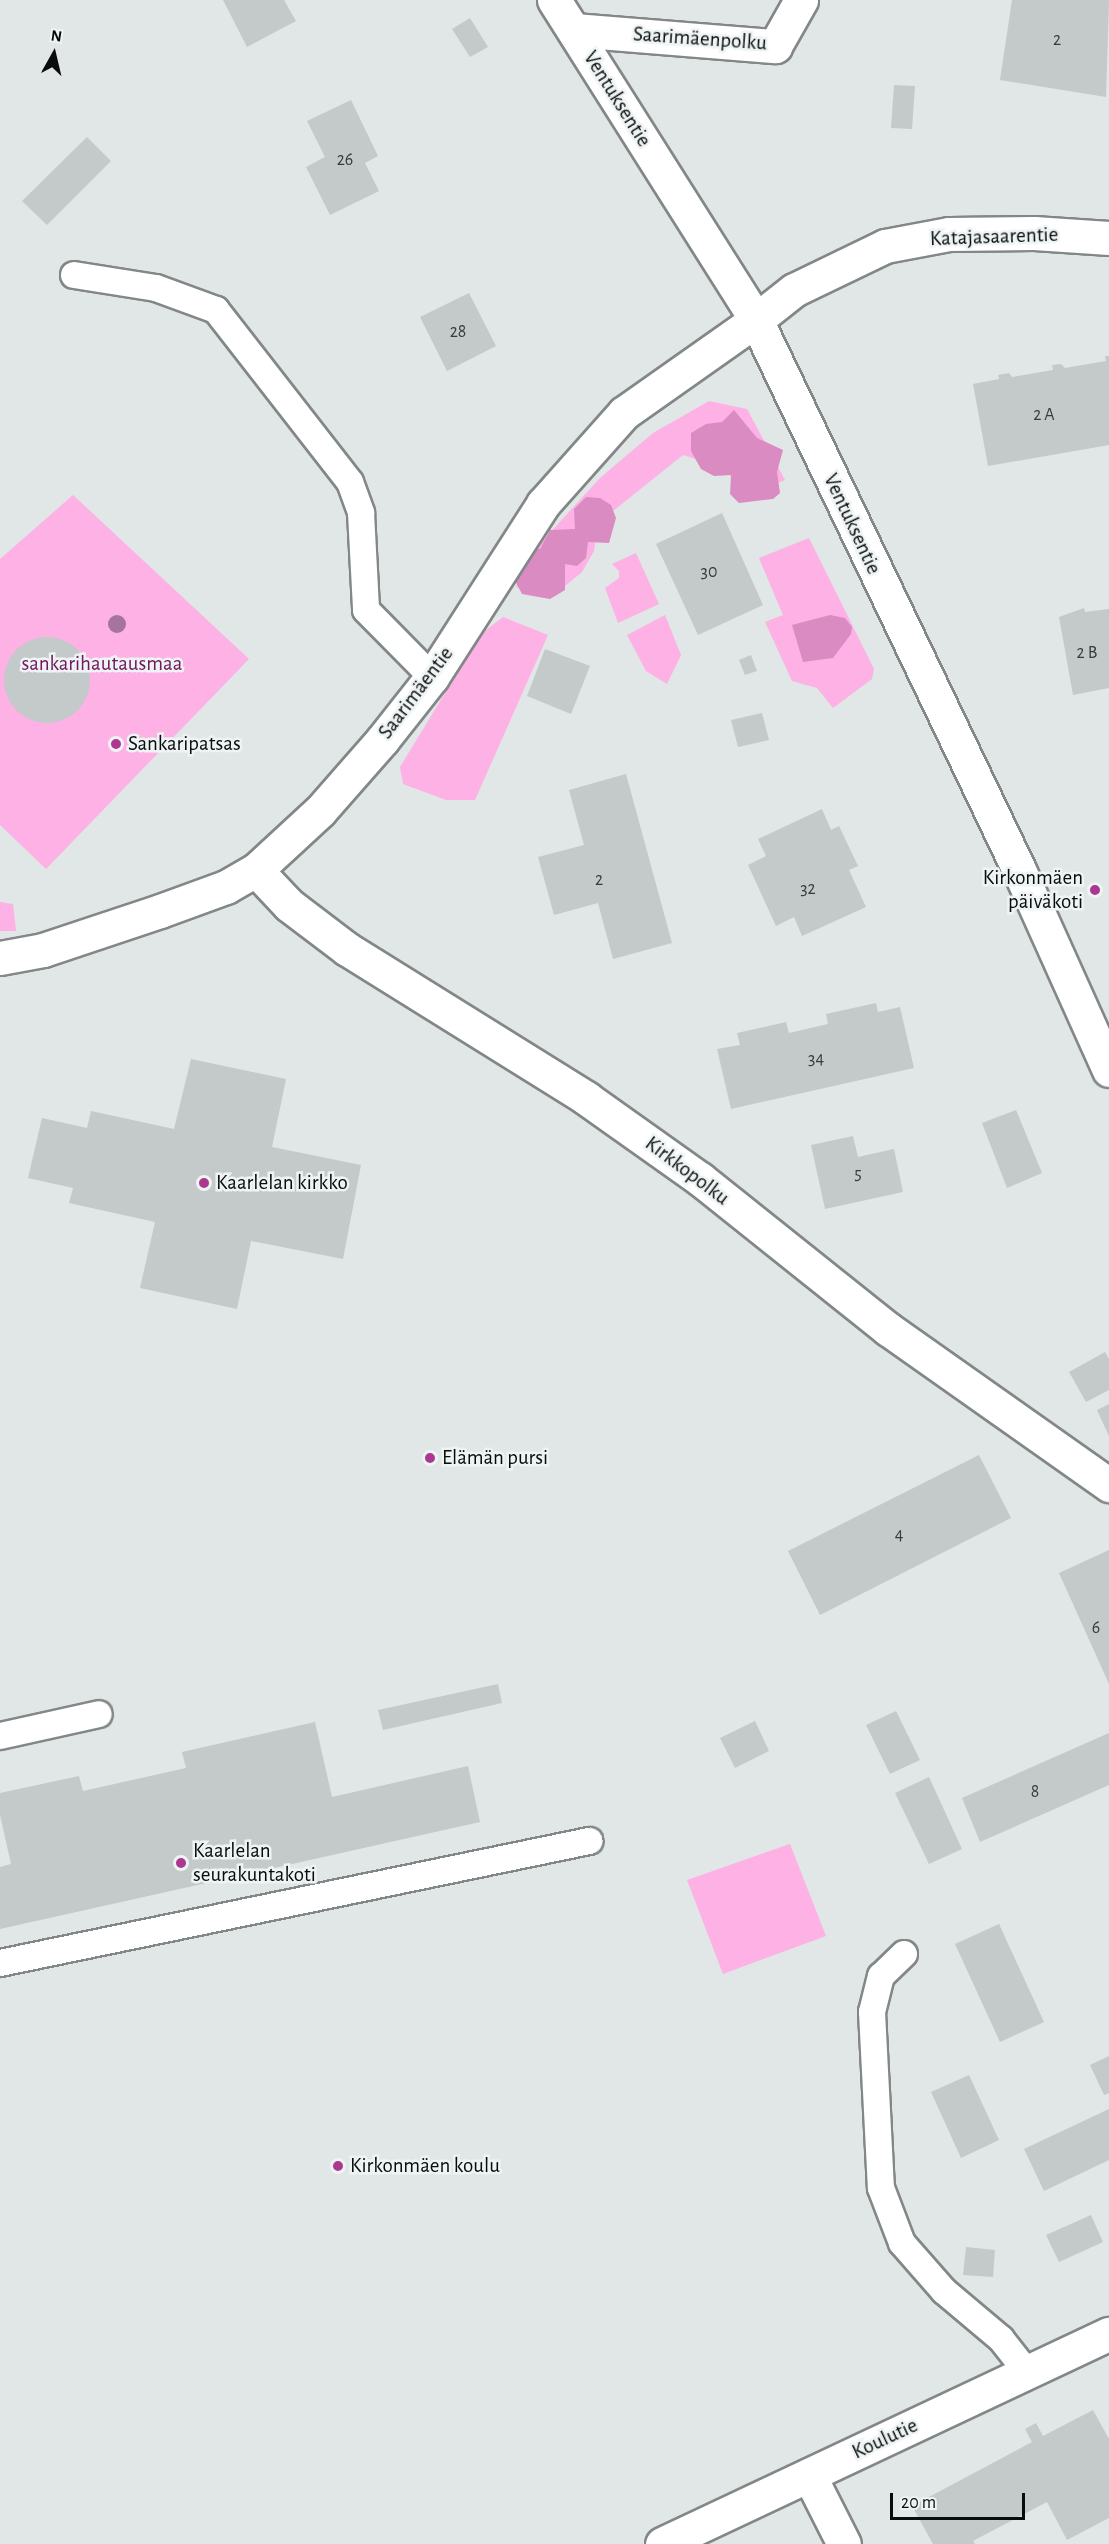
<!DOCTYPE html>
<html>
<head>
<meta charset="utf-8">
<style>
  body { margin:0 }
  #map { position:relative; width:1109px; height:2544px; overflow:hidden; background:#e1e6e6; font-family:"Alegreya Sans",sans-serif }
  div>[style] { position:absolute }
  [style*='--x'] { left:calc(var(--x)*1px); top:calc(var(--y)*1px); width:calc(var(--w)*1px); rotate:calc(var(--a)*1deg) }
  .green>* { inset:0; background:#fdb1e5 }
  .forest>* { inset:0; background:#d98bc2 }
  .building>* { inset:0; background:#c4c9c9 }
  .round { border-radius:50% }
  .roads { filter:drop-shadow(2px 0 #828787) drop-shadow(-2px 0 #828787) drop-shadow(0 2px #828787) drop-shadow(0 -2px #828787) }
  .service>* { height:26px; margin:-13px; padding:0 13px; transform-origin:13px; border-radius:13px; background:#fff }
  .minor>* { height:33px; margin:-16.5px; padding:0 16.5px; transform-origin:16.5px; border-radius:16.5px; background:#fff }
  .tertiary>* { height:33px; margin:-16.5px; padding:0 16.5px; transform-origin:16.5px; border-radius:16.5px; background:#fff }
  .secondary>* { height:33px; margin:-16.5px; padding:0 16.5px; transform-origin:16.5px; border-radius:16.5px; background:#fff }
  .trees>* { width:18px; height:18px; margin:-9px; border-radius:50%; background:#a4749c }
  .dots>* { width:16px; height:16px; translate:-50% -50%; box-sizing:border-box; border:3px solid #eef3f4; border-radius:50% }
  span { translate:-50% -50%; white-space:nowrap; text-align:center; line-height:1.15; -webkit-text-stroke:5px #eef3f4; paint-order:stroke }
  .number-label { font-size:18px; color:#383b3b }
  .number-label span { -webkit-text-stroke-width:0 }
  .street-label { font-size:21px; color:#0a0c0c }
  .park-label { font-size:21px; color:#72165f }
  .poi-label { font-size:21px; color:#0a0c0c }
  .left { translate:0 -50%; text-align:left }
  .right { translate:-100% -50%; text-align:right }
  .north { position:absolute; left:24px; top:24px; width:60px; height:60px; -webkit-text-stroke:4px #eef3f4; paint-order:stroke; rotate:8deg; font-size:16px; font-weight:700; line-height:24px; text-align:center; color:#0a0c0c }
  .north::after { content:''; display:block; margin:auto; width:21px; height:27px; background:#0a0c0c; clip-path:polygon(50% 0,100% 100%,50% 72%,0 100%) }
  .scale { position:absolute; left:890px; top:2493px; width:135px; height:27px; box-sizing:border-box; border:3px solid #0a0c0c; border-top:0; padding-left:8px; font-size:18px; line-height:21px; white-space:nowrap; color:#0a0c0c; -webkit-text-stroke:4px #eef3f4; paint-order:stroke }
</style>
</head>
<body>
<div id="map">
  <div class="green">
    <div style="clip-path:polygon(709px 401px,747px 409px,785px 480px,745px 497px,725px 468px,683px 455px,598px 523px,594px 551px,582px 572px,553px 596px,516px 587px,521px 569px,536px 548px,600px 478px,653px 433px)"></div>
    <div style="clip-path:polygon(73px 495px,249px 659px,46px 869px,0 825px,0 559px)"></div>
    <div style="clip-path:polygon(809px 538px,874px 669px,872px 679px,833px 708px,817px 688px,792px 681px,765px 622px,783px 615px,759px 558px)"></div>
    <div style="clip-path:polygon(636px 553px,659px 604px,618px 623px,605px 588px,619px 578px,619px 571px,612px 564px)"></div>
    <div style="clip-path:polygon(665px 615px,681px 655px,667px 684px,646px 671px,627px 635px)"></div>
    <div style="clip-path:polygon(503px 617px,548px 635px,475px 800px,446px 800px,403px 784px,400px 767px,481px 634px)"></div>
    <div style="clip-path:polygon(0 902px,13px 904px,16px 931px,0 931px)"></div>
    <div style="clip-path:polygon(790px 1844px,826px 1936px,723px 1974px,687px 1880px)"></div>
  </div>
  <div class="forest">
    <div style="clip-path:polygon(734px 410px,757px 438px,783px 450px,777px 472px,780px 493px,773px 499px,739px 503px,730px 494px,731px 475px,714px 476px,701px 469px,691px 451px,691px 433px,706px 424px,722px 422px)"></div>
    <div style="clip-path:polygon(586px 497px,600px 498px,611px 505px,616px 518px,609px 543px,588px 542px,586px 558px,577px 566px,565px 564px,565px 590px,550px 599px,522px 594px,510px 571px,525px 550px,540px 549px,550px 530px,575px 529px,574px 509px)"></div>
    <div style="clip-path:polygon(830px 615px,845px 618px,852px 627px,851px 634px,833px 658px,803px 662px,792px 625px)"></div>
  </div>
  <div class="building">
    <div style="clip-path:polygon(223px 0,284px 0,296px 21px,247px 47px)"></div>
    <div style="clip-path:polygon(1012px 0,1109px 0,1106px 97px,1000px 80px)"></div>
    <div style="clip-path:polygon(470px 18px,488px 47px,470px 57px,452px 29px)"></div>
    <div style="clip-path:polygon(894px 85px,915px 86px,912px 129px,891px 128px)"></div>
    <div style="clip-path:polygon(351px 100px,378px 156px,365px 163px,379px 191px,330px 215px,306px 167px,325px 157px,307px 121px)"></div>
    <div style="clip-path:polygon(87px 137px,111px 161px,47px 225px,22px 201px)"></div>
    <div style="clip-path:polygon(469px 293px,496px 346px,447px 371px,420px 317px)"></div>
    <div style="clip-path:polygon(1105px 356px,1109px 356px,1109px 445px,988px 466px,973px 384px,999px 379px,998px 375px,1009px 373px,1012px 377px,1053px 370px,1052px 365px,1061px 364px,1065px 368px,1106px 361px)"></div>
    <div style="clip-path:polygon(722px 513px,763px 605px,698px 635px,656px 544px)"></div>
    <div style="clip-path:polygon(1084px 608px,1085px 612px,1109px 609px,1109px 688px,1073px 695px,1059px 617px)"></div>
    <div class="round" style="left:4px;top:637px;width:86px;height:86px"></div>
    <div style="clip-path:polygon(545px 649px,590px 666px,571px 714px,527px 696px)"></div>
    <div style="clip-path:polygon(751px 655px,757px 671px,745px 675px,739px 660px)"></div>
    <div style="clip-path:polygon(762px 713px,769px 740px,738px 747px,731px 720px)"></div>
    <div style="clip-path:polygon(626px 774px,672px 943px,613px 959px,598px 903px,554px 915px,538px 857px,584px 845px,569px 790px)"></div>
    <div style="clip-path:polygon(822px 809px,831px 830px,839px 826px,858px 866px,849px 870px,866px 907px,802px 936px,794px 917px,776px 926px,748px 865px,766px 856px,758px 839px)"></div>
    <div style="clip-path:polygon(876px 1003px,878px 1012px,900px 1007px,914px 1068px,731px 1109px,717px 1049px,740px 1045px,737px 1033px,786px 1022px,789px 1033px,828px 1024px,826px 1014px)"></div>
    <div style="clip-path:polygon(191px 1059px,286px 1079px,272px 1147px,361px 1165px,343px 1259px,251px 1241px,237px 1309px,140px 1288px,155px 1222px,69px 1203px,73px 1188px,28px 1178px,42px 1118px,87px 1128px,91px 1111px,174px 1129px)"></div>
    <div style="clip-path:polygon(1016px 1110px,1042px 1173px,1007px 1188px,982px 1123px)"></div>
    <div style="clip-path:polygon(853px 1136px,858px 1157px,894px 1149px,903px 1192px,825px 1209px,811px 1145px)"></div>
    <div style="clip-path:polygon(1105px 1352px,1109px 1359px,1109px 1390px,1086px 1402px,1069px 1372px)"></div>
    <div style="clip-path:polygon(1109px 1404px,1109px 1436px,1097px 1410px)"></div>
    <div style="clip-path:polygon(979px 1455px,1011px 1518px,820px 1615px,788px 1551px)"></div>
    <div style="clip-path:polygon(1109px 1550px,1109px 1684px,1059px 1573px)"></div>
    <div style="clip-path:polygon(498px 1684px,502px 1703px,383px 1730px,378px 1710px)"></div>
    <div style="clip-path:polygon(896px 1711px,920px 1760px,890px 1774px,866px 1725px)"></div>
    <div style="clip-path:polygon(755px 1721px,769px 1751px,735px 1768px,720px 1738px)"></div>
    <div style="clip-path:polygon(315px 1722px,332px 1797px,468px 1766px,480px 1822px,0 1929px,0 1867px,11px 1864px,0 1815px,0 1793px,79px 1776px,83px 1791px,186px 1768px,182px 1752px)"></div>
    <div style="clip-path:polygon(1109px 1733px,1109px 1785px,980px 1842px,962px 1798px)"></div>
    <div style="clip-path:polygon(929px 1777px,962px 1849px,929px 1864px,895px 1793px)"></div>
    <div style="clip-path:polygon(999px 1924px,1044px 2022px,1000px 2042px,955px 1944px)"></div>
    <div style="clip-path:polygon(1109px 2056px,1109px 2093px,1104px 2095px,1090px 2065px)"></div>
    <div style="clip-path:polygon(969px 2075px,999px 2140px,961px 2158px,931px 2092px)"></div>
    <div style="clip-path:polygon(1109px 2109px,1109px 2160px,1044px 2191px,1024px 2149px)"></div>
    <div style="clip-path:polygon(1091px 2215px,1103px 2242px,1059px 2262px,1046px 2235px)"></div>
    <div style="clip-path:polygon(966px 2247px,995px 2250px,993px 2277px,963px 2275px)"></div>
    <div style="clip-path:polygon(1093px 2410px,1109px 2439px,1109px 2518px,1067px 2540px,1047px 2502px,973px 2541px,975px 2544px,933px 2544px,912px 2506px,1032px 2442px,1025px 2429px,1036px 2423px,1043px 2436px)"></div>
  </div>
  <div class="roads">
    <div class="service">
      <div style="--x:74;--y:275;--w:83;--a:9"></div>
      <div style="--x:156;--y:288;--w:64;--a:20.1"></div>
      <div style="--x:216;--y:310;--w:218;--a:52.1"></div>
      <div style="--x:350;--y:482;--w:33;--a:70"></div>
      <div style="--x:361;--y:513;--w:97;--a:87"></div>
      <div style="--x:366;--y:610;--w:94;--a:45.4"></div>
      <div style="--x:0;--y:1736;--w:101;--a:-12.5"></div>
      <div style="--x:904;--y:1954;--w:32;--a:136"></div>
      <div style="--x:881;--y:1976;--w:37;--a:104"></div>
      <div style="--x:872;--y:2012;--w:176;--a:87.1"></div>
      <div style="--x:881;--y:2188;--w:59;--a:69.1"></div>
      <div style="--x:902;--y:2243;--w:64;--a:48.8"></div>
      <div style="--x:944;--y:2291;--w:75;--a:40.1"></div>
      <div style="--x:1001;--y:2339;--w:42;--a:51.8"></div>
      <div style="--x:0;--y:1963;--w:602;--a:-11.7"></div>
    </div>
    <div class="minor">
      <div style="--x:574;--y:30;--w:202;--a:4.6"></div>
      <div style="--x:775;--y:46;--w:53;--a:-60.5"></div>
      <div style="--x:756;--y:320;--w:48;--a:-38.3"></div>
      <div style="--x:794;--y:290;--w:101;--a:-25.8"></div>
      <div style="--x:885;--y:246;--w:65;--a:-10.6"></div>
      <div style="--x:949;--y:234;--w:85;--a:-0.7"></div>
      <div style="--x:1034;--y:233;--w:75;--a:3.8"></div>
      <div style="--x:256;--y:870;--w:48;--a:46.7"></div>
      <div style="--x:289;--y:905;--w:73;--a:37.2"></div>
      <div style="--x:347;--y:949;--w:282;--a:31.9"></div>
      <div style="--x:586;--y:1098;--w:140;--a:35.4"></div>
      <div style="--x:700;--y:1179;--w:241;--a:38.6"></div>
      <div style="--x:888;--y:1329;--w:271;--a:35.2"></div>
      <div style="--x:809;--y:2475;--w:77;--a:63.1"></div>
      <div style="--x:662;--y:2544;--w:494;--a:-25.2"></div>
    </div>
    <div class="tertiary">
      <div style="--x:0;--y:958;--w:44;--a:-10.5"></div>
      <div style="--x:43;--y:950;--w:123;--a:-18.4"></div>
      <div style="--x:160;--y:911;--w:70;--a:-20"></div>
      <div style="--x:226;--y:887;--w:34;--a:-30"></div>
      <div style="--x:256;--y:870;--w:87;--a:-42.7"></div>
      <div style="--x:320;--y:811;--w:96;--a:-48.8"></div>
      <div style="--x:383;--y:739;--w:79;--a:-51.7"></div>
      <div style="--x:432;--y:677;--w:206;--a:-57.3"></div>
      <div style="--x:543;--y:504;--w:122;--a:-48.3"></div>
      <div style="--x:624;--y:413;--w:161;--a:-35.2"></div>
    </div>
    <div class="secondary">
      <div style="--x:554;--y:0;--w:378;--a:57.7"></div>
      <div style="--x:756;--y:320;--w:612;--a:64.44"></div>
      <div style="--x:1020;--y:872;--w:217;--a:65.8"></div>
    </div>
  </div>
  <div class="trees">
    <div style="left:117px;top:624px"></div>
  </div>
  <div class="dots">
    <div style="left:116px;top:744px;background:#ac3791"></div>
    <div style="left:1095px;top:890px;background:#ac3791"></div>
    <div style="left:204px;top:1183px;background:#ac3791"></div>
    <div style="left:430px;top:1458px;background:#ac3791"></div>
    <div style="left:181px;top:1863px;background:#ac3791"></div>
    <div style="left:338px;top:2166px;background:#ac3791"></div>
  </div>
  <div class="number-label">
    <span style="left:1057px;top:40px">2</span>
    <span style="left:345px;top:160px">26</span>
    <span style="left:458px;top:332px">28</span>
    <span style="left:1044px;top:415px">2 A</span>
    <span style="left:709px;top:572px">30</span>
    <span style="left:1087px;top:653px">2 B</span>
    <span style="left:599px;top:880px">2</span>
    <span style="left:808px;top:889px">32</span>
    <span style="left:816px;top:1059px">34</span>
    <span style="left:858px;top:1174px">5</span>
    <span style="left:899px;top:1535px">4</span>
    <span style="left:1096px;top:1628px">6</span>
    <span style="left:1035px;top:1792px">8</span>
  </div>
  <div class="street-label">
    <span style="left:700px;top:39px;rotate:4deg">Saarimäenpolku</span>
    <span style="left:617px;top:99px;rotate:58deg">Ventuksentie</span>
    <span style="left:994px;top:237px;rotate:-2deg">Katajasaarentie</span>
    <span style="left:852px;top:524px;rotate:65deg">Ventuksentie</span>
    <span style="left:416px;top:693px;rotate:-53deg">Saarimäentie</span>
    <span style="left:687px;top:1171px;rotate:37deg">Kirkkopolku</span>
    <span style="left:885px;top:2439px;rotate:-25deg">Koulutie</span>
  </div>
  <div class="park-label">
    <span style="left:102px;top:664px">sankarihautausmaa</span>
  </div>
  <div class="poi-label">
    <span class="left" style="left:128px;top:744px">Sankaripatsas</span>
    <span class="right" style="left:1083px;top:890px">Kirkonmäen<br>päiväkoti</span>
    <span class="left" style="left:216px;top:1183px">Kaarlelan kirkko</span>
    <span class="left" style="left:442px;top:1458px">Elämän pursi</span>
    <span class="left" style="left:193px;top:1863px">Kaarlelan<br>seurakuntakoti</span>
    <span class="left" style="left:350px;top:2166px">Kirkonmäen koulu</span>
  </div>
  <div class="north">N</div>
  <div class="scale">20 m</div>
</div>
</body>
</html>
